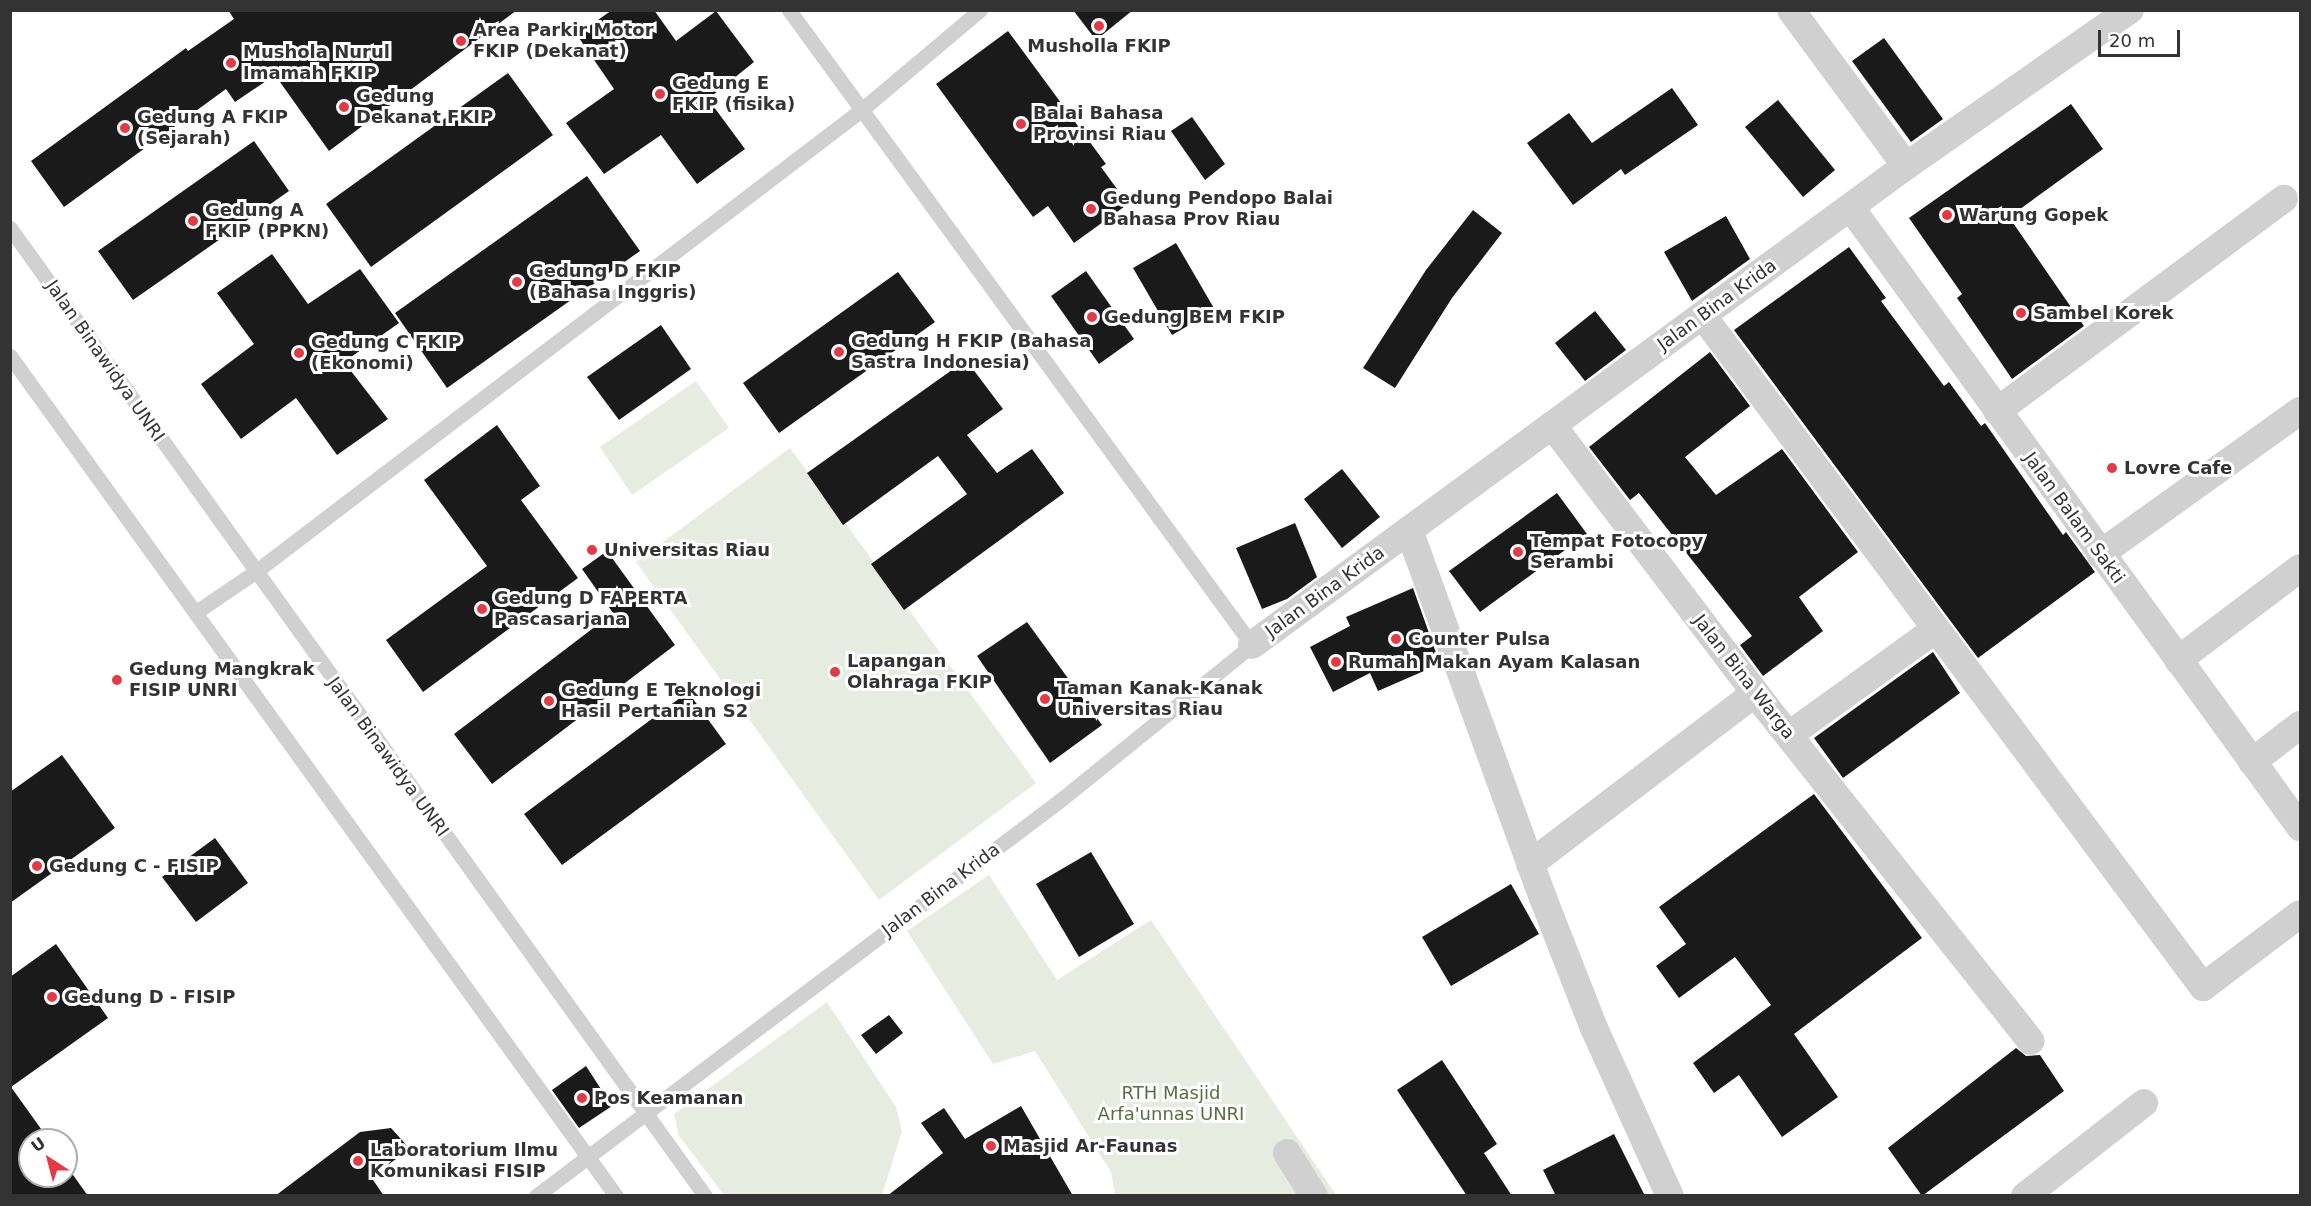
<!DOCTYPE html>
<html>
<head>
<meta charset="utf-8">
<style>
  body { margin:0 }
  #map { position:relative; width:2311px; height:1206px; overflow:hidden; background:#fff; font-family:"DejaVu Sans",sans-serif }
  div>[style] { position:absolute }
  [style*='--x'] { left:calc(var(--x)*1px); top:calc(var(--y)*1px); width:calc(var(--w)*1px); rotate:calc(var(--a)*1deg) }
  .green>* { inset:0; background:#e6ecdf }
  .building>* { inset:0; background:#1a1a1a }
  .lane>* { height:15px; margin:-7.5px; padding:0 7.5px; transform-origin:7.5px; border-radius:7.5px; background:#d0d0d0 }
  .street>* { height:28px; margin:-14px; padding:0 14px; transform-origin:14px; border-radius:14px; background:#d0d0d0 }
  .dots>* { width:16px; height:16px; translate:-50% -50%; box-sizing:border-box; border:3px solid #fff; border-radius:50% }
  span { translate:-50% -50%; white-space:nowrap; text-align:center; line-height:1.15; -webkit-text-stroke:6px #fff; paint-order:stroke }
  .poi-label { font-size:18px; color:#333; font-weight:700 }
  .left { translate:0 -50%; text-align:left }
  .street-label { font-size:18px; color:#333 }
  .park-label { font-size:18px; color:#56703f }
  .frame { position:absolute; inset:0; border:12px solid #333; pointer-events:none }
  .north { position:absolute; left:18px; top:1128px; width:60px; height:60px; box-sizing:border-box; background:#fff; border:2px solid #adadad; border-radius:50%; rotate:324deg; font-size:16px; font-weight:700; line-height:24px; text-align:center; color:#333 }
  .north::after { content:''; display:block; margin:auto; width:21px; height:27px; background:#e63946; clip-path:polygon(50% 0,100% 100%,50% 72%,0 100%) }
  .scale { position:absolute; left:2098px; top:30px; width:82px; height:27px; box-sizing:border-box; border:3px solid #333; border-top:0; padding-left:8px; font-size:18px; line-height:21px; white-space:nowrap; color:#333; -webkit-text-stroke:4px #fff; paint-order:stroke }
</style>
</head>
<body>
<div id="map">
  <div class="green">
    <div style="clip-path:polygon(696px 381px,729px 428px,632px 495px,600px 447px)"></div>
    <div style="clip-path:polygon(790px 448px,1036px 783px,879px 900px,636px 562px)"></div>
    <div style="clip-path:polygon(989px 875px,1057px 980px,1151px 920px,1336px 1195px,1115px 1195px,1111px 1172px,1035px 1051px,993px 1064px,907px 931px)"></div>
    <div style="clip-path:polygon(827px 1002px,896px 1107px,902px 1131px,882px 1195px,724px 1195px,679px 1136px,674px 1114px)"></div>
  </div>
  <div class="building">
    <div style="clip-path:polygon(228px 10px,517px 10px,329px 151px,275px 75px,235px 102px,226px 89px,64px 207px,31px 161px,186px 48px,188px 51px,234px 19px)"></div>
    <div style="clip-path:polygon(612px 10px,654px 10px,676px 41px,716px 11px,754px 62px,708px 99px,745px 149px,697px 184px,661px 135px,604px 174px,566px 123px,614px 89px,577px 35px)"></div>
    <div style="clip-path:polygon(1073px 10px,1133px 10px,1096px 40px)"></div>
    <div style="clip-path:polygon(1008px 31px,1106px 164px,1101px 167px,1128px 204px,1074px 243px,1048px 206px,1033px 217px,936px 84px)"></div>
    <div style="clip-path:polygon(1884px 38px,1943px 119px,1911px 142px,1852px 61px)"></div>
    <div style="clip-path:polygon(508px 73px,553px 135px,371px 267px,326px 204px)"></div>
    <div style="clip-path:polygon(1672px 88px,1698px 125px,1625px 175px,1621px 169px,1573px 205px,1527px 143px,1569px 113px,1592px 143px)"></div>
    <div style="clip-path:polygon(1778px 100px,1835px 170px,1803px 197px,1745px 127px)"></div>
    <div style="clip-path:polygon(2071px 104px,2103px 149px,2009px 217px,2084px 326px,2012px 379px,1957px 298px,1962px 294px,1909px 218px)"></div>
    <div style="clip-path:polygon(1192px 117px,1225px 164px,1205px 180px,1171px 131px)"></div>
    <div style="clip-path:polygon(254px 141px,289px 191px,133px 300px,98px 251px)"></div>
    <div style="clip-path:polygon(587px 176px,640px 251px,447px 388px,395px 313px)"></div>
    <div style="clip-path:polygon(1473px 210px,1502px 233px,1452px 298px,1395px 388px,1363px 368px,1426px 270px)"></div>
    <div style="clip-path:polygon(1726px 216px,1750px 259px,1692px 301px,1664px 252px)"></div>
    <div style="clip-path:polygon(1176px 243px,1215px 310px,1172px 335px,1133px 268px)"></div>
    <div style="clip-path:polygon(1849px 247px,1886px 298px,1881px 301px,1944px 386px,1949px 382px,1981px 426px,1985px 423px,2063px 535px,2066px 532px,2095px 572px,1978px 658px,1734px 330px)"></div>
    <div style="clip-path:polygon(272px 254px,308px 304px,360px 269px,399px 323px,344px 362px,388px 419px,337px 455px,296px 398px,241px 439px,201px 384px,254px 344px,217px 293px)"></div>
    <div style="clip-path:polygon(1086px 271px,1134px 339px,1099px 364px,1051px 296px)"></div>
    <div style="clip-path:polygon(898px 272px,935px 322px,779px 433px,743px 383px)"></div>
    <div style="clip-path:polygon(1595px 311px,1626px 350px,1585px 381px,1555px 343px)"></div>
    <div style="clip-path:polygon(661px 325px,691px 369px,619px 420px,587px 377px)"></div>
    <div style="clip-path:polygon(1710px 352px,1750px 406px,1685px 457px,1716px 495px,1782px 449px,1858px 552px,1799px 597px,1823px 631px,1763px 676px,1740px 645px,1752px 636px,1639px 493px,1630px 500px,1589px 447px)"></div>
    <div style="clip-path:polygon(966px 360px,1003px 409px,967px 435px,997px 473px,1032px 449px,1064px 493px,904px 610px,871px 564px,967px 494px,938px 456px,843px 525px,807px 473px)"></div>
    <div style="clip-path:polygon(497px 425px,540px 486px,521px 500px,578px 578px,423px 692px,386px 640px,487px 566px,424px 480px)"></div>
    <div style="clip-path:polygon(1342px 469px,1380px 517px,1342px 548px,1304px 499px)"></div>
    <div style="clip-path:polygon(1557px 493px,1587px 534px,1480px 612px,1449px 571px)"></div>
    <div style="clip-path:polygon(1295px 523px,1317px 577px,1287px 599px,1262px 609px,1236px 548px)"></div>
    <div style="clip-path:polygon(607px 551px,675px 645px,492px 784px,454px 734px,613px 613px,582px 569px)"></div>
    <div style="clip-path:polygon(1413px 588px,1440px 664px,1378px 691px,1370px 673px,1333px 692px,1310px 647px,1350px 626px,1346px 617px)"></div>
    <div style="clip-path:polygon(1027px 622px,1102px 725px,1050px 763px,977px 656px)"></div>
    <div style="clip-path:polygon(1933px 652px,1960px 693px,1843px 778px,1814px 738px)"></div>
    <div style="clip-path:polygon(688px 692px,726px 744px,562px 865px,524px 814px)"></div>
    <div style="clip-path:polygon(62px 755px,115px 828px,10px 903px,10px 792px)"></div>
    <div style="clip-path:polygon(1814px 794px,1922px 938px,1794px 1034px,1838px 1097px,1782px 1137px,1739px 1075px,1714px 1093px,1693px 1063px,1771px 1005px,1735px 957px,1679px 998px,1656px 966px,1686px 944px,1659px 907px)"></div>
    <div style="clip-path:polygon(215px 838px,248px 883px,196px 922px,162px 877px)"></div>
    <div style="clip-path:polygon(1091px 852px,1134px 924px,1079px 957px,1036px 884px)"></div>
    <div style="clip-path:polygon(1511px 884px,1539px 934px,1451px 986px,1422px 937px)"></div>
    <div style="clip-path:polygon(56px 944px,108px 1018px,11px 1087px,49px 1140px,30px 1140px,30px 1176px,66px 1176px,66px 1165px,88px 1196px,10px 1196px,10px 977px)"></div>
    <div style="clip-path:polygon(889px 1015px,903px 1033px,876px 1054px,861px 1035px)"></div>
    <div style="clip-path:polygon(2016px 1048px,2026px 1056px,2040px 1055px,2064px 1091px,1922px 1196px,1888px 1148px)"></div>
    <div style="clip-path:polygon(1442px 1060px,1497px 1144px,1484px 1153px,1512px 1196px,1467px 1196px,1397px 1090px)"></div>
    <div style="clip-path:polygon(586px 1066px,612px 1106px,579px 1128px,552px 1090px)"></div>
    <div style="clip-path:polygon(1021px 1106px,1073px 1196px,887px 1196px,943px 1153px,921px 1123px,944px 1108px,965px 1139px)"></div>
    <div style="clip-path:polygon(391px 1128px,410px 1149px,371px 1177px,384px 1196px,275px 1196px,360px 1132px)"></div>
    <div style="clip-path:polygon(1614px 1134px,1645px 1196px,1556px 1196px,1543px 1170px)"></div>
  </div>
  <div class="lane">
    <div style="--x:10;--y:228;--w:1192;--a:54.32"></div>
    <div style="--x:10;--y:356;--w:1036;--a:54.19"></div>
    <div style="--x:196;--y:612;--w:71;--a:-34.1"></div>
    <div style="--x:255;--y:572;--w:761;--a:-37.31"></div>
    <div style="--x:860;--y:111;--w:157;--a:-40.1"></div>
    <div style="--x:536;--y:1196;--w:660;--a:-37.06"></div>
    <div style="--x:1063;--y:798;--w:243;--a:-39"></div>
    <div style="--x:1252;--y:645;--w:786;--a:-126.1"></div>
  </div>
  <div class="street">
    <div style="--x:1791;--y:10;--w:194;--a:53.6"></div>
    <div style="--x:1851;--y:208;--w:765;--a:54.04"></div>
    <div style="--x:1703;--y:316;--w:837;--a:53.31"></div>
    <div style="--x:2203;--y:987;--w:121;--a:-37"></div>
    <div style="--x:1997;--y:411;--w:357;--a:-36.5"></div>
    <div style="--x:1552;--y:425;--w:354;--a:52.8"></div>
    <div style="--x:1766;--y:707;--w:426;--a:51.6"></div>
    <div style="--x:1409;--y:530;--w:392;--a:70"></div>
    <div style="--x:1543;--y:898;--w:140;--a:68.6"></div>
    <div style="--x:1594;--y:1028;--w:184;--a:65.7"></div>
    <div style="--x:2100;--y:554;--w:246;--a:-35.6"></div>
    <div style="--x:1252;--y:645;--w:811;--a:-36.22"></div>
    <div style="--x:1906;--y:166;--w:273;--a:-34.9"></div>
    <div style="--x:2178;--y:660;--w:153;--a:-37"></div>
    <div style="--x:1789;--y:735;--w:181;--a:-35.8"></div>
    <div style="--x:2252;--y:762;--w:61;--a:-37.6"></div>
    <div style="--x:1530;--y:864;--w:283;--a:-37.2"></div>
    <div style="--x:1287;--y:1153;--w:51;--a:57.9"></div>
    <div style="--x:2025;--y:1196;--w:151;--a:-38"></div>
  </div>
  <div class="dots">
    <div style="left:1099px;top:26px;background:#e63946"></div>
    <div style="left:461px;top:41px;background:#e63946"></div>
    <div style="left:231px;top:63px;background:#e63946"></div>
    <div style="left:660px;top:94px;background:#e63946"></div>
    <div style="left:344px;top:107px;background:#e63946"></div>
    <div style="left:1021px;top:124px;background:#e63946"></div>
    <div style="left:125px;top:128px;background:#e63946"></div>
    <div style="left:1091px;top:209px;background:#e63946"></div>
    <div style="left:1947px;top:215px;background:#e63946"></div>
    <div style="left:193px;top:221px;background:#e63946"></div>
    <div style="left:517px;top:282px;background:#e63946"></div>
    <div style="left:2021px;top:313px;background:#e63946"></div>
    <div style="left:1092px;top:317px;background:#e63946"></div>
    <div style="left:839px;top:352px;background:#e63946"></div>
    <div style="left:299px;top:353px;background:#e63946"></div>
    <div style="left:2112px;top:468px;background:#e63946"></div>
    <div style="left:592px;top:550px;background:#e63946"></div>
    <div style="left:1518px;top:552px;background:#e63946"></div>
    <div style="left:482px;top:609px;background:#e63946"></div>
    <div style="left:1396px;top:639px;background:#e63946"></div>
    <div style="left:1336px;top:662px;background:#e63946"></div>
    <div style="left:835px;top:672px;background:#e63946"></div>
    <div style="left:117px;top:680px;background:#e63946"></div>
    <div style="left:1045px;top:699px;background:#e63946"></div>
    <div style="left:549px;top:701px;background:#e63946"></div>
    <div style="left:37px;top:866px;background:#e63946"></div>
    <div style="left:52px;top:997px;background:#e63946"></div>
    <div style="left:582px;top:1098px;background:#e63946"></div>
    <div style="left:991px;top:1146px;background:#e63946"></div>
    <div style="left:358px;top:1161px;background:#e63946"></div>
  </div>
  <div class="poi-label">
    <span class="left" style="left:473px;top:41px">Area Parkir Motor<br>FKIP (Dekanat)</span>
    <span style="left:1099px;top:46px">Musholla FKIP</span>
    <span class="left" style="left:243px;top:63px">Mushola Nurul<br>Imamah FKIP</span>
    <span class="left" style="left:672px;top:94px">Gedung E<br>FKIP (fisika)</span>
    <span class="left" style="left:356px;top:107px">Gedung<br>Dekanat FKIP</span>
    <span class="left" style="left:1033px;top:124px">Balai Bahasa<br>Provinsi Riau</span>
    <span class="left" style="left:137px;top:128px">Gedung A FKIP<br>(Sejarah)</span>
    <span class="left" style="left:1103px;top:209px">Gedung Pendopo Balai<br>Bahasa Prov Riau</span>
    <span class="left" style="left:205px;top:221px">Gedung A<br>FKIP (PPKN)</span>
    <span class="left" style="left:1959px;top:215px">Warung Gopek</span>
    <span class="left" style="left:529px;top:282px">Gedung D FKIP<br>(Bahasa Inggris)</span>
    <span class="left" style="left:2033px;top:313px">Sambel Korek</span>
    <span class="left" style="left:1104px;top:317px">Gedung BEM FKIP</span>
    <span class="left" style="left:851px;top:352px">Gedung H FKIP (Bahasa<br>Sastra Indonesia)</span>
    <span class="left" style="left:311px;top:353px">Gedung C FKIP<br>(Ekonomi)</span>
    <span class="left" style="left:2124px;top:468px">Lovre Cafe</span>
    <span class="left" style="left:1530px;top:552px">Tempat Fotocopy<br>Serambi</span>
    <span class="left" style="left:604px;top:550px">Universitas Riau</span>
    <span class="left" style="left:494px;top:609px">Gedung D FAPERTA<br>Pascasarjana</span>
    <span class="left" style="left:1408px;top:639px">Counter Pulsa</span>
    <span class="left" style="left:847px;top:672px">Lapangan<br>Olahraga FKIP</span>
    <span class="left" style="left:1348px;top:662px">Rumah Makan Ayam Kalasan</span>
    <span class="left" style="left:129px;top:680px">Gedung Mangkrak<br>FISIP UNRI</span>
    <span class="left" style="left:1057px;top:699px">Taman Kanak-Kanak<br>Universitas Riau</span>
    <span class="left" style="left:561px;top:701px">Gedung E Teknologi<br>Hasil Pertanian S2</span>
    <span class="left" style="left:49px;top:866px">Gedung C - FISIP</span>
    <span class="left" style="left:64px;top:997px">Gedung D - FISIP</span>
    <span class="left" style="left:594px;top:1098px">Pos Keamanan</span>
    <span class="left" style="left:1003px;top:1146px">Masjid Ar-Faunas</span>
    <span class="left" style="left:370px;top:1161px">Laboratorium Ilmu<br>Komunikasi FISIP</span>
  </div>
  <div class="street-label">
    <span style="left:1717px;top:305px;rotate:-36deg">Jalan Bina Krida</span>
    <span style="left:105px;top:361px;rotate:55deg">Jalan Binawidya UNRI</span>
    <span style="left:2074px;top:518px;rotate:54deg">Jalan Balam Sakti</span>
    <span style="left:1325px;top:592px;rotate:-36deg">Jalan Bina Krida</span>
    <span style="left:1744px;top:677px;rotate:52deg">Jalan Bina Warga</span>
    <span style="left:388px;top:757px;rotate:54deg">Jalan Binawidya UNRI</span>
    <span style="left:941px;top:890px;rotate:-37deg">Jalan Bina Krida</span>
  </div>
  <div class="park-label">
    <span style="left:1171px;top:1104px">RTH Masjid<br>Arfa'unnas UNRI</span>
  </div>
  <div class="frame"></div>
  <div class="north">U</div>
  <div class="scale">20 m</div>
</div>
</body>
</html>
